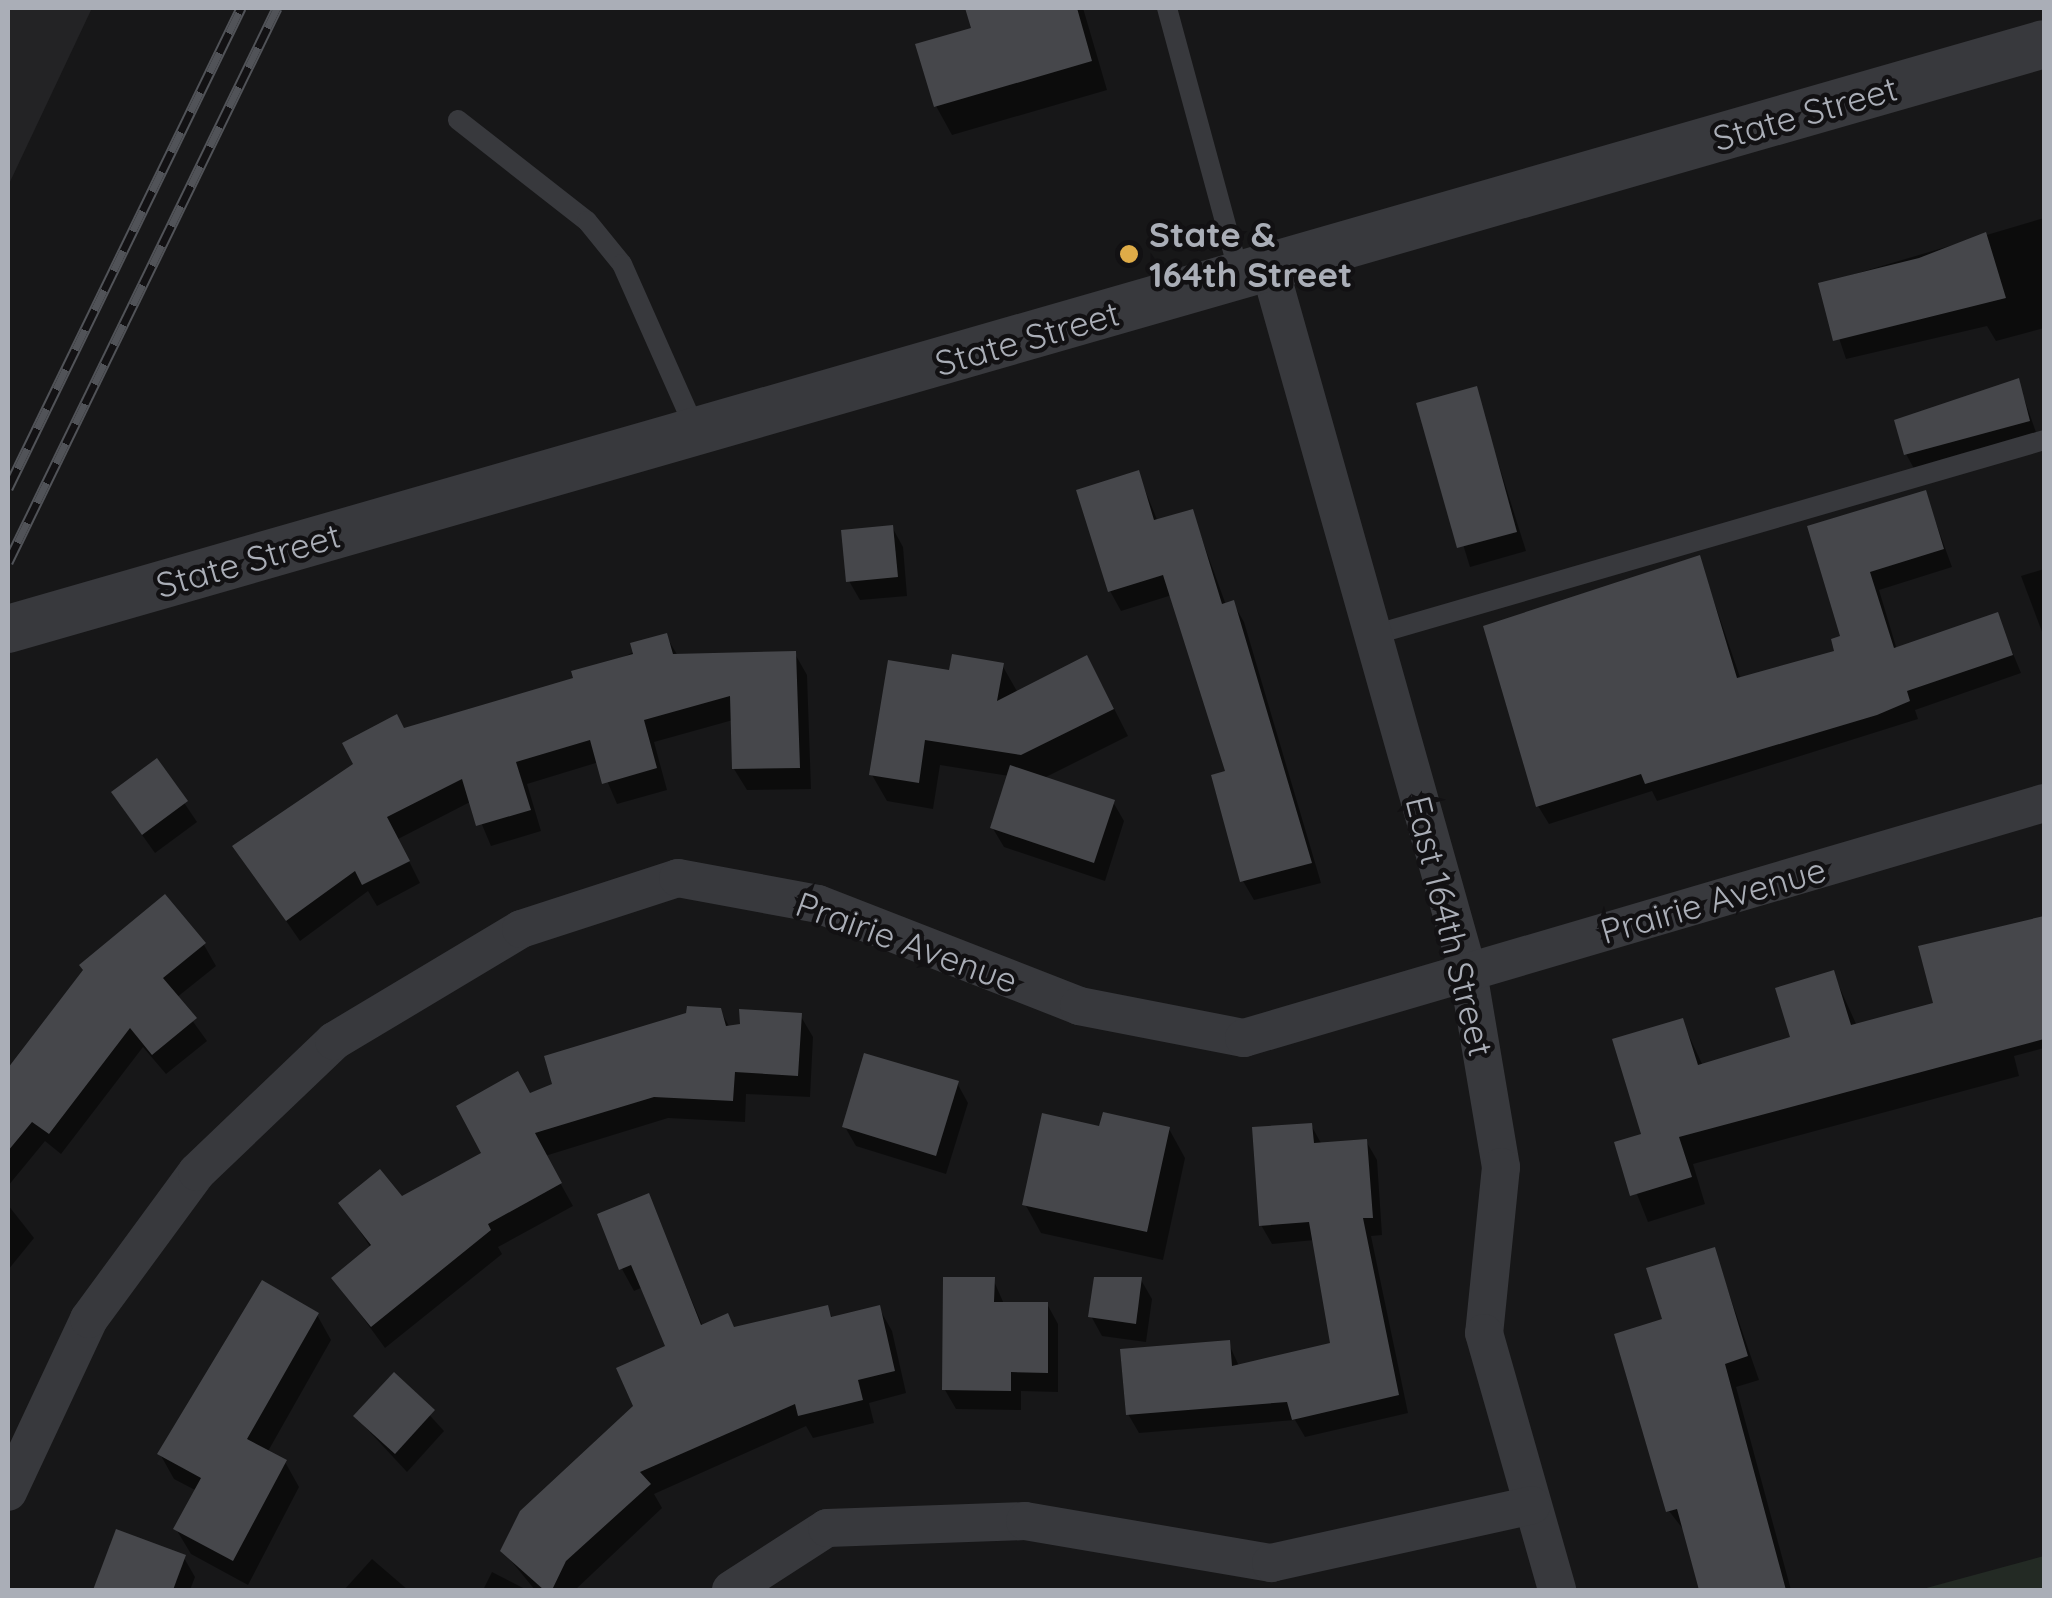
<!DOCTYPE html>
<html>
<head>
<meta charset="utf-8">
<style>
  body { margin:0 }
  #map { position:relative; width:2052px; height:1598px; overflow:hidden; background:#171718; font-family:Quicksand,sans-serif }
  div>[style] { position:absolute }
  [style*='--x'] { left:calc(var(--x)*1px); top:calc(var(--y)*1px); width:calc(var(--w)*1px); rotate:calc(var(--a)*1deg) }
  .built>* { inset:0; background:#232325 }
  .green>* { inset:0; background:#232a24 }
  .shadow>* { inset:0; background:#0007 }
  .building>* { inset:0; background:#46474b }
  .service>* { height:20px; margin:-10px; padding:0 10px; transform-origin:10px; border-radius:10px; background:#38393d }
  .minor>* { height:38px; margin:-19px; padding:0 19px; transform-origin:19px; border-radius:19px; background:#38393d }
  .tertiary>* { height:48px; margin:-24px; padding:0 24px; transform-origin:24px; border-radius:24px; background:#38393d }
  .rail>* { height:11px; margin-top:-5.5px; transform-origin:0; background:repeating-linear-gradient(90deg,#121113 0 22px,#515358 0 44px); box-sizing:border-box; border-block:2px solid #515358 }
  .dots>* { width:28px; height:28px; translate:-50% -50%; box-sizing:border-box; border:5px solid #121113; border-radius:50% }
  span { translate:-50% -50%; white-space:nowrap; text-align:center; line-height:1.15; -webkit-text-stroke:9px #121113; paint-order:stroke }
  .street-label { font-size:35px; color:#aaaeb7 }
  .poi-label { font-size:35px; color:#aaaeb7; font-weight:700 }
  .left { translate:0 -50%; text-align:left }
  .frame { position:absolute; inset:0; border:10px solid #aaaeb7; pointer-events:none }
</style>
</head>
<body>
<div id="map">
  <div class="built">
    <div style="clip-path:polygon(8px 8px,92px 8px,8px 186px)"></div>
  </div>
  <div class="green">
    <div style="clip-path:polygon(2044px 1556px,2044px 1590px,1919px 1590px)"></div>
  </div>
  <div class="shadow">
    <div style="clip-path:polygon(967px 8px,1083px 8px,1107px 90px,952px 135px,936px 106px,974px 29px)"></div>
    <div style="clip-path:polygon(2044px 218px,2044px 328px,1996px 341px,1987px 326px,1846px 359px,1821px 284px)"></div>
    <div style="clip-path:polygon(2018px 381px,2039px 441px,1917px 474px,1906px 454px)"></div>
    <div style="clip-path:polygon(1475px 389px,1526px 551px,1470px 567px,1420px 405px)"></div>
    <div style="clip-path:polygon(1138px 473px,1158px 522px,1192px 512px,1226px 605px,1233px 603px,1244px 622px,1321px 883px,1254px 900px,1243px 881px,1228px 773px,1172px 595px,1121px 611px,1110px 591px,1079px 492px)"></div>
    <div style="clip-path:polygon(1925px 493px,1952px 567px,1879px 590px,1897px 650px,1997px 615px,2021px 673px,1915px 710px,1918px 719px,1657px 801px,1652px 791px,1549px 824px,1538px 806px,1699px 558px,1741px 680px,1838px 653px,1844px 638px,1810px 528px)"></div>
    <div style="clip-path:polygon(892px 527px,903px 547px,907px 596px,860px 600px,849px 581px)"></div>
    <div style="clip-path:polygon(2044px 569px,2044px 637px,2021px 576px)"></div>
    <div style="clip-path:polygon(666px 636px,678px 656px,795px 654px,807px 675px,811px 789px,747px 790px,734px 769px,733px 720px,654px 742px,667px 790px,617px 804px,599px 762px,527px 784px,541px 831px,491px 846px,472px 801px,398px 839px,420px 883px,377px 906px,368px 891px,300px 941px,235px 847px,404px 731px,577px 680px)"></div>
    <div style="clip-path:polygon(1002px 665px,1018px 693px,1102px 685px,1128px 736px,1042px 779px,1113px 802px,1124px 821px,1105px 881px,1004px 847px,992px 827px,1009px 776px,940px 765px,933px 809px,887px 801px,872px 775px,951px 673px)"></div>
    <div style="clip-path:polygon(156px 761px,197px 822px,155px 853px,125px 811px)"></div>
    <div style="clip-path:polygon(2044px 917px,2044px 1048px,2014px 1056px,2019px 1076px,1693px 1164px,1705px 1204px,1648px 1222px,1617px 1144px,1644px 1136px,1682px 1021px,1703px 1066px,1793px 1039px,1833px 973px,1857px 1026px,1936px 1005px,1921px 948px)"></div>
    <div style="clip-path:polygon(204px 945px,216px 966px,176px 998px,207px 1041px,166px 1074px,143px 1047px,61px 1154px,45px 1141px,8px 1186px,8px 1072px,85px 971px)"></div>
    <div style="clip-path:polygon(720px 1010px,730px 1028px,800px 1015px,813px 1037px,810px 1097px,746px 1094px,745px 1122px,668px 1118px,545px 1156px,573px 1206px,498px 1247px,502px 1254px,385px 1348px,334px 1278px,371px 1248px,341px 1203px,402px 1199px,484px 1154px,530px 1096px)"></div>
    <div style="clip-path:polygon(957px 1083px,968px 1103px,946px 1174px,856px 1146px,845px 1127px)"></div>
    <div style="clip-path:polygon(1311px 1125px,1322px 1145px,1366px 1141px,1377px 1160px,1382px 1235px,1371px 1236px,1408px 1413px,1305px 1437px,1295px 1420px,1139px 1433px,1128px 1414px,1228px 1342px,1239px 1366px,1333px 1344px,1315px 1240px,1272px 1244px,1261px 1225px)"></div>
    <div style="clip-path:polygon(1169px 1129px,1185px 1158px,1163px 1260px,1041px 1233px,1025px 1204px)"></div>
    <div style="clip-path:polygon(648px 1196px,703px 1327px,734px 1330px,827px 1308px,833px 1319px,879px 1308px,892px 1331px,906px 1393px,869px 1403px,874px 1423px,813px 1438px,806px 1426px,654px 1494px,662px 1508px,575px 1590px,535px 1590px,503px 1551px,636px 1407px,668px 1348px,643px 1287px,634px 1291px,622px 1269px)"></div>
    <div style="clip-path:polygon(8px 1205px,34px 1238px,8px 1270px)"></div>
    <div style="clip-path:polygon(1714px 1250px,1759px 1380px,1736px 1387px,1791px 1590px,1702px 1590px,1686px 1533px,1669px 1511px,1665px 1321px)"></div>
    <div style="clip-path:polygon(993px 1279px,1004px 1304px,1047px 1304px,1058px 1324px,1058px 1392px,1021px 1391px,1021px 1410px,956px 1409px,945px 1390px)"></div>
    <div style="clip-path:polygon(1141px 1280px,1152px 1299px,1146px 1342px,1102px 1336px,1091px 1316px)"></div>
    <div style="clip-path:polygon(317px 1315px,331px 1340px,267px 1453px,285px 1462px,299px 1487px,248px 1585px,191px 1554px,176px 1529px,197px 1491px,174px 1479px,160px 1454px)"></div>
    <div style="clip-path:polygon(394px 1376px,444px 1431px,407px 1472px,356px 1417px)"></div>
    <div style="clip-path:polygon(118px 1533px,184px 1558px,195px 1577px,190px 1590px,96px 1590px)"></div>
    <div style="clip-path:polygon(372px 1559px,408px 1590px,344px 1590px)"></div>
    <div style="clip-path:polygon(492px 1572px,527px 1590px,483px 1590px)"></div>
  </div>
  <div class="building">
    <div style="clip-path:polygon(965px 8px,1077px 8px,1092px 61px,934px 107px,915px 44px,971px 28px)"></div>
    <div style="clip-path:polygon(1986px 232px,2006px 298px,1833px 341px,1818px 283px,1919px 258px)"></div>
    <div style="clip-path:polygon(2019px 378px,2030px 421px,1904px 455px,1894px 420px)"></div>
    <div style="clip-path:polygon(1477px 386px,1517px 532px,1457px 548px,1416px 403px)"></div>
    <div style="clip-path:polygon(1139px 470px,1154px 520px,1193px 509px,1222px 604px,1234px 600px,1312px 863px,1240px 882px,1211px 775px,1225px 771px,1163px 575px,1108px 592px,1076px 490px)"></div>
    <div style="clip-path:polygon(1926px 490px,1944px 549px,1870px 572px,1894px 648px,1998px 612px,2013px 655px,1907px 691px,1910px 701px,1877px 715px,1645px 784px,1641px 774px,1536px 807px,1483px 626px,1700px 555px,1737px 678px,1834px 651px,1831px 639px,1840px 636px,1807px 526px)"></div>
    <div style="clip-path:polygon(893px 525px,898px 577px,846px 582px,841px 530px)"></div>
    <div style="clip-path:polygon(667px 633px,673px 654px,796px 651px,800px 768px,732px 769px,730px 696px,644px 720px,657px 768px,602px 784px,590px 740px,516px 762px,531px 810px,476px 826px,462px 779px,387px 817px,410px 861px,362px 885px,355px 871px,286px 921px,232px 846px,353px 764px,342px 743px,397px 714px,404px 728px,573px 678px,571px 671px,633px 654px,630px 643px)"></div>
    <div style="clip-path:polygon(952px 654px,1004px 663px,997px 701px,1087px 655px,1114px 709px,1021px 755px,925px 740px,919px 783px,869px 775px,888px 660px,949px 670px)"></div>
    <div style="clip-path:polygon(157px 758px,188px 801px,142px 835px,111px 792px)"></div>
    <div style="clip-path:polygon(1010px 765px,1115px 800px,1094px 863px,990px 828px)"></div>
    <div style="clip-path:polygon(165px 894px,206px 943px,163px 978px,197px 1018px,152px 1055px,130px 1028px,49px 1134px,32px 1122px,8px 1151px,8px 1068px,83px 970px,79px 965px)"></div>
    <div style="clip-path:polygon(2044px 916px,2044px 1039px,1679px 1137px,1692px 1177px,1630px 1196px,1614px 1142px,1641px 1134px,1612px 1039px,1683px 1018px,1698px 1065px,1790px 1037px,1775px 988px,1834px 970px,1851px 1025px,1933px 1003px,1918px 946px)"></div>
    <div style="clip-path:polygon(687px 1006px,721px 1008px,726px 1026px,740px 1024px,739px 1009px,802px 1013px,798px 1076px,735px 1072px,733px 1101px,654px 1097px,535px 1133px,562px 1183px,488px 1224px,491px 1230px,371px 1327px,331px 1278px,371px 1245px,338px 1203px,380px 1169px,402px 1196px,481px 1153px,456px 1106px,518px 1071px,530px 1093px,552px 1084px,544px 1056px,686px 1013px)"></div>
    <div style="clip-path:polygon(864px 1053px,959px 1081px,936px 1156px,842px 1127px)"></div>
    <div style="clip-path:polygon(1103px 1112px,1170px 1127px,1147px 1232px,1022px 1205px,1042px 1113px,1099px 1126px)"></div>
    <div style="clip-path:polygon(1312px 1123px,1314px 1143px,1367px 1139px,1373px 1218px,1363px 1218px,1399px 1395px,1292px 1420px,1287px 1402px,1126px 1415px,1120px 1349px,1230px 1340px,1232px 1366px,1330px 1343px,1309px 1222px,1259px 1226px,1252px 1127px)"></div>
    <div style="clip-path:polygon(649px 1193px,701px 1325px,728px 1313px,734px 1327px,828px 1305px,831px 1317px,880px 1305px,895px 1371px,858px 1380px,863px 1400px,798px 1416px,795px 1404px,640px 1472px,651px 1484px,566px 1561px,552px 1590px,544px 1590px,500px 1551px,520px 1511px,633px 1406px,616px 1368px,665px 1346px,631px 1265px,619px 1270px,597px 1214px)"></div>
    <div style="clip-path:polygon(1715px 1247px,1748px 1356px,1725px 1364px,1786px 1590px,1699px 1590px,1677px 1509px,1666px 1512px,1614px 1334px,1662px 1319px,1646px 1268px)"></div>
    <div style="clip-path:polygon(943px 1277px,995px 1277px,994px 1302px,1048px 1302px,1048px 1373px,1011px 1372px,1011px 1391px,942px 1390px)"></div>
    <div style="clip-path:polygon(1094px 1277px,1142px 1277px,1136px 1324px,1088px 1317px)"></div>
    <div style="clip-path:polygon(262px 1280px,319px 1313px,247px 1439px,287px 1460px,233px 1561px,173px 1529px,201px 1478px,157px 1454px)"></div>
    <div style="clip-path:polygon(394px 1372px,435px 1410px,395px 1454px,353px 1416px)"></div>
    <div style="clip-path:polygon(116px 1529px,186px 1555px,173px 1590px,93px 1590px)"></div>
  </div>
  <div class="service">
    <div style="--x:1167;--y:8;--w:278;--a:74.8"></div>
    <div style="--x:458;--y:120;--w:164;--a:38.1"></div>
    <div style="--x:587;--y:221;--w:55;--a:50.9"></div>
    <div style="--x:622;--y:264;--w:183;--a:66.1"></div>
    <div style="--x:1373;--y:635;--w:699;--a:-16.2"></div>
  </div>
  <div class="minor">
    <div style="--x:1270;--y:269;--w:730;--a:74.27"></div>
    <div style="--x:1468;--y:972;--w:198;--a:80.4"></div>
    <div style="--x:1501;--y:1167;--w:167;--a:95.8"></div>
    <div style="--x:1484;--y:1333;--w:267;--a:74.1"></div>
    <div style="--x:8;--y:1492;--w:191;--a:-64.9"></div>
    <div style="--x:89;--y:1319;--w:182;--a:-53.7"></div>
    <div style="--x:197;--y:1172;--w:190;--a:-43.7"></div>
    <div style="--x:334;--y:1041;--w:218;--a:-30.9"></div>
    <div style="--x:521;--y:929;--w:165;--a:-18"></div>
    <div style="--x:678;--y:878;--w:142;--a:10.5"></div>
    <div style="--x:818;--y:904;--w:280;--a:21.3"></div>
    <div style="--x:1079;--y:1006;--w:168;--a:11"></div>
    <div style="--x:1244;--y:1038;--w:834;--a:-16.37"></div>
    <div style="--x:731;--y:1590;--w:114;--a:-32.9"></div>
    <div style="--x:827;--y:1528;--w:198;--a:-2"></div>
    <div style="--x:1025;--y:1521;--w:250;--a:9.7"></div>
    <div style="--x:1271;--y:1563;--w:267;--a:-12.5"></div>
  </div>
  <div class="tertiary">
    <div style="--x:8;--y:629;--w:2118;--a:-16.03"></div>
  </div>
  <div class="rail">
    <div style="--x:8;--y:488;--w:534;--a:-64.11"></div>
    <div style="--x:8;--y:562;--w:616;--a:-64.1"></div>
  </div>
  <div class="dots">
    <div style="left:1129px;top:254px;background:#dfac48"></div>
  </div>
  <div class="street-label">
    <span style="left:1805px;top:113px;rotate:-16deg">State Street</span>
    <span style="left:1027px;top:338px;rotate:-16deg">State Street</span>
    <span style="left:248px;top:560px;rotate:-16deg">State Street</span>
    <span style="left:1713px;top:900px;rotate:-16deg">Prairie Avenue</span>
    <span style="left:1450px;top:926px;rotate:76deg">East 164th Street</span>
    <span style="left:907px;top:942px;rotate:20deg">Prairie Avenue</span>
  </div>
  <div class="poi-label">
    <span class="left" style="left:1149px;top:254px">State &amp;<br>164th Street</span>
  </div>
  <div class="frame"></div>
</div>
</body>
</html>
